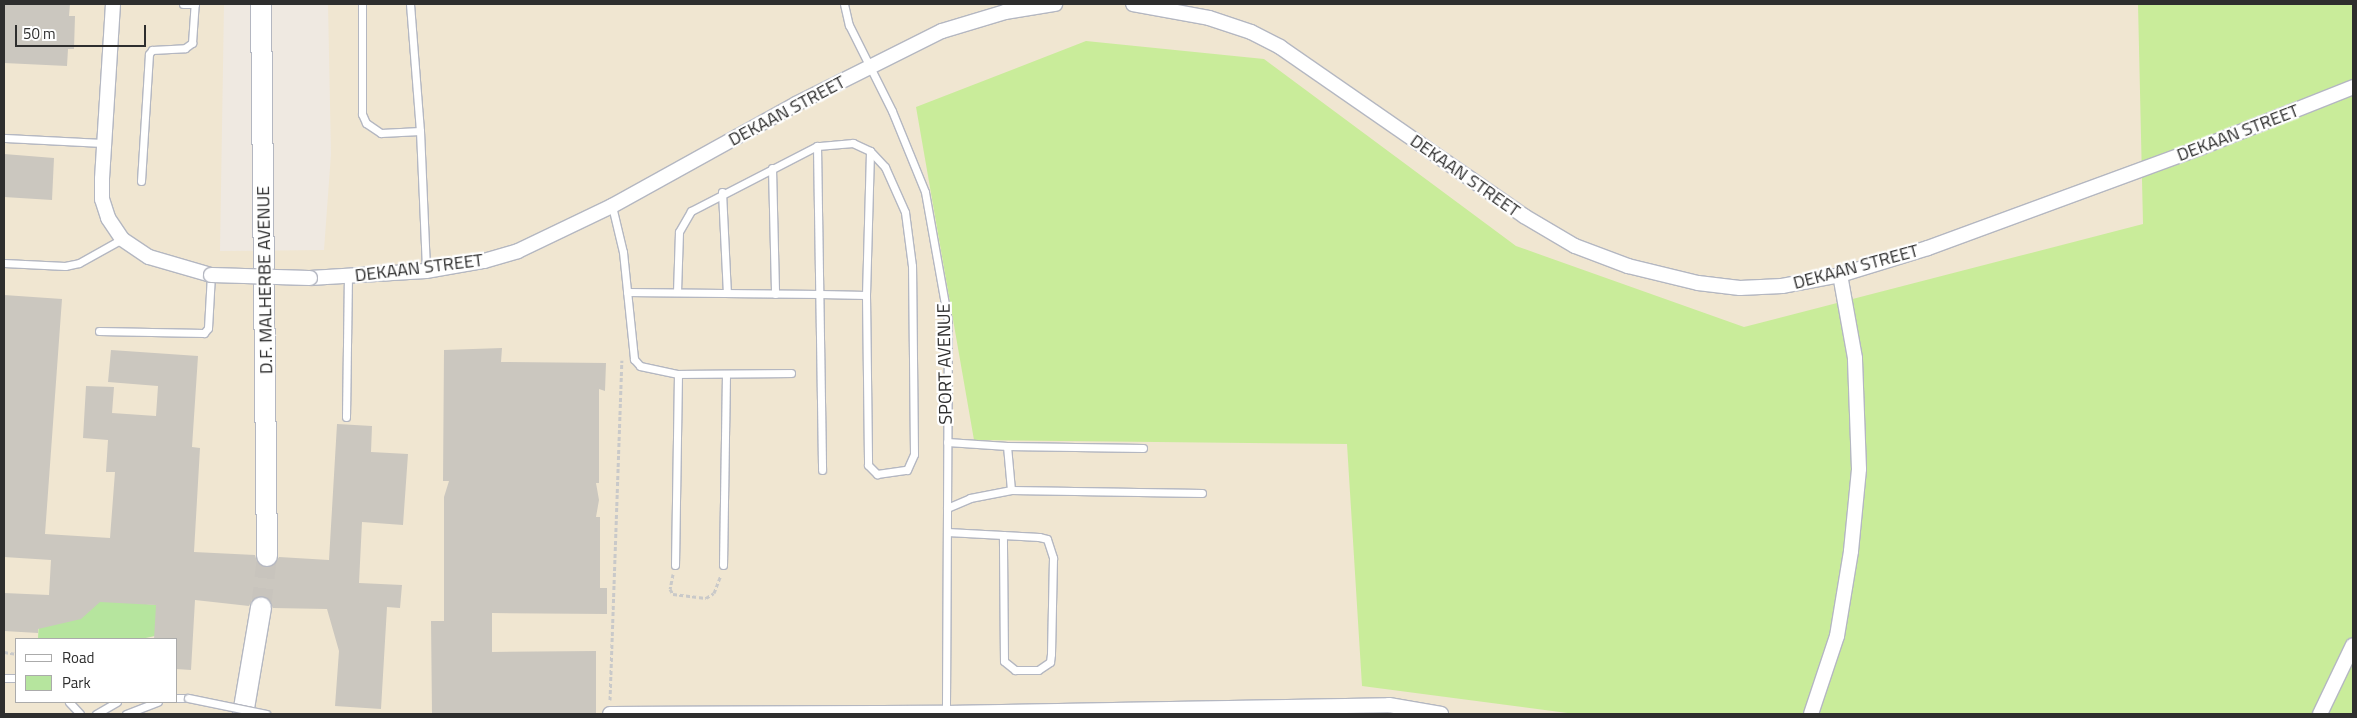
<!DOCTYPE html>
<html>
<head>
<meta charset="utf-8">
<style>
  body { margin:0 }
  #map { position:relative; width:2357px; height:718px; overflow:hidden; background:#efe9e1; font-family:"Titillium Web",sans-serif }
  div>[style] { position:absolute }
  [style*='--x'] { left:calc(var(--x)*1px); top:calc(var(--y)*1px); width:calc(var(--w)*1px); rotate:calc(var(--a)*1deg) }
  .education>* { inset:0; background:#f0e6d1 }
  .green>* { inset:0; background:#b6e59e }
  .pitch>* { inset:0; background:#c9ec9a }
  .building>* { inset:0; background:#cbc7bf }
  .secondary-tunnel>* { height:20px; margin-top:-10px; transform-origin:0; background:repeating-linear-gradient(90deg,#c8c4bd 0 20px,transparent 0 30px) }
  .path>* { height:3px; margin-top:-1.5px; transform-origin:0; background:repeating-linear-gradient(90deg,#c9c9c9 0 4px,transparent 0 6.5px) }
  .roads { filter:drop-shadow(1px 0 #b4b7c1) drop-shadow(-1px 0 #b4b7c1) drop-shadow(0 1px #b4b7c1) drop-shadow(0 -1px #b4b7c1) }
  .lane>* { height:7px; margin:-3.5px; padding:0 3.5px; transform-origin:3.5px; border-radius:3.5px; background:#fff }
  .street>* { height:14px; margin:-7px; padding:0 7px; transform-origin:7px; border-radius:7px; background:#fff }
  .secondary>* { height:20px; margin:-10px; padding:0 10px; transform-origin:10px; border-radius:10px; background:#fff }
  .bridges { filter:drop-shadow(1px 0 #b4b7c1) drop-shadow(-1px 0 #b4b7c1) drop-shadow(0 1px #b4b7c1) drop-shadow(0 -1px #b4b7c1) }
  .lane-bridge>* { height:7px; margin:-3.5px; padding:0 3.5px; transform-origin:3.5px; border-radius:3.5px; background:#fff }
  .street-bridge>* { height:14px; margin:-7px; padding:0 7px; transform-origin:7px; border-radius:7px; background:#fff }
  span { translate:-50% -50%; white-space:nowrap; text-align:center; line-height:1.15; -webkit-text-stroke:4.5px #fff; paint-order:stroke }
  .street-label { font-size:18px; color:#2e2e2e }
  .frame { position:absolute; inset:0; border:5px solid #2e2e2e; pointer-events:none }
  .legend { position:absolute; left:15px; top:638px; width:162px; height:65px; box-sizing:border-box; background:#fff; border:1px solid #ababab; margin:0; padding:6px 9px; list-style:none; font-size:15px; color:#2e2e2e }
  .legend li { display:flex; align-items:center; gap:10px; height:25px }
  .legend b { width:25px; border:1px solid #ababab }
  .scale { position:absolute; left:15px; top:25px; width:131px; height:22px; box-sizing:border-box; border:2px solid #2e2e2e; border-top:0; padding-left:6px; font-size:15px; line-height:18px; white-space:nowrap; color:#2e2e2e; -webkit-text-stroke:4px #fff; paint-order:stroke }
</style>
</head>
<body>
<div id="map">
  <div class="education">
    <div style="clip-path:polygon(evenodd,4px 4px,224px 4px,220px 251px,324px 250px,331px 154px,328px 4px,2353px 4px,2353px 714px,4px 714px,4px 4px,16px 639px,176px 639px,176px 702px,16px 702px,16px 639px)"></div>
  </div>
  <div class="green">
    <div style="clip-path:polygon(40px 595px,158px 605px,155px 636px,141px 639px,38px 639px)"></div>
  </div>
  <div class="pitch">
    <div style="clip-path:polygon(2138px 4px,2353px 4px,2353px 714px,1575px 714px,1362px 686px,1347px 444px,974px 440px,916px 107px,1086px 41px,1264px 59px,1516px 246px,1744px 327px,2143px 224px)"></div>
  </div>
  <div class="building">
    <div style="clip-path:polygon(4px 4px,70px 4px,69px 16px,75px 16px,74px 49px,68px 49px,67px 66px,4px 63px)"></div>
    <div style="clip-path:polygon(4px 154px,54px 158px,52px 200px,4px 197px)"></div>
    <div style="clip-path:polygon(4px 295px,62px 299px,45px 534px,110px 538px,115px 472px,106px 472px,108px 440px,83px 438px,86px 386px,114px 387px,112px 413px,156px 416px,158px 386px,108px 382px,111px 350px,198px 356px,192px 447px,200px 448px,194px 552px,255px 555px,257px 562px,267px 568px,273px 566px,279px 557px,329px 560px,337px 424px,372px 426px,371px 452px,408px 454px,403px 525px,362px 522px,359px 583px,402px 585px,400px 608px,387px 607px,381px 709px,335px 706px,339px 651px,327px 609px,273px 608px,269px 599px,262px 596px,252px 600px,249px 606px,195px 600px,191px 670px,176px 669px,176px 639px,154px 639px,156px 605px,100px 602px,81px 619px,38px 629px,38px 633px,4px 631px,4px 593px,49px 595px,51px 560px,4px 557px)"></div>
    <div style="clip-path:polygon(502px 348px,501px 362px,606px 363px,605px 391px,599px 389px,599px 483px,596px 483px,599px 500px,596px 517px,600px 517px,600px 588px,607px 588px,607px 614px,492px 613px,492px 652px,596px 651px,596px 714px,432px 714px,431px 621px,444px 621px,444px 497px,449px 481px,443px 481px,444px 350px)"></div>
  </div>
  <div class="secondary-tunnel">
    <div style="--x:261;--y:608;--w:52;--a:-83.4"></div>
  </div>
  <div class="path">
    <div style="--x:673;--y:574;--w:15;--a:101"></div>
    <div style="--x:670;--y:589;--w:6;--a:59"></div>
    <div style="--x:673;--y:594;--w:33;--a:7"></div>
    <div style="--x:706;--y:598;--w:9;--a:-32"></div>
    <div style="--x:714;--y:593;--w:19;--a:-69"></div>
    <div style="--x:4;--y:652;--w:12;--a:9"></div>
    <div style="--x:610;--y:700;--w:340;--a:-88"></div>
  </div>
  <div class="roads">
    <div class="lane">
      <div style="--x:183;--y:4;--w:12;--a:0"></div>
      <div style="--x:362;--y:4;--w:110;--a:90"></div>
      <div style="--x:362;--y:114;--w:10;--a:66"></div>
      <div style="--x:366;--y:123;--w:18;--a:34"></div>
      <div style="--x:381;--y:133;--w:39;--a:-3"></div>
      <div style="--x:410;--y:4;--w:127;--a:85.5"></div>
      <div style="--x:420;--y:131;--w:140;--a:87.5"></div>
      <div style="--x:844;--y:4;--w:22;--a:77"></div>
      <div style="--x:849;--y:25;--w:96;--a:63.4"></div>
      <div style="--x:892;--y:111;--w:87;--a:67.8"></div>
      <div style="--x:925;--y:192;--w:131;--a:79.9"></div>
      <div style="--x:948;--y:321;--w:393;--a:90.3"></div>
      <div style="--x:4;--y:138;--w:100;--a:2.9"></div>
      <div style="--x:817;--y:146;--w:324;--a:89.1"></div>
      <div style="--x:772;--y:168;--w:126;--a:88.6"></div>
      <div style="--x:141;--y:181;--w:127;--a:-86.4"></div>
      <div style="--x:149;--y:54;--w:5;--a:-53"></div>
      <div style="--x:152;--y:50;--w:33;--a:-3"></div>
      <div style="--x:185;--y:48;--w:9;--a:-36"></div>
      <div style="--x:192;--y:43;--w:39;--a:-86"></div>
      <div style="--x:722;--y:192;--w:101;--a:87.2"></div>
      <div style="--x:612;--y:206;--w:47;--a:76.6"></div>
      <div style="--x:623;--y:252;--w:108;--a:84.1"></div>
      <div style="--x:634;--y:359;--w:9;--a:49"></div>
      <div style="--x:640;--y:366;--w:39;--a:12"></div>
      <div style="--x:678;--y:374;--w:113;--a:-0.5"></div>
      <div style="--x:4;--y:263;--w:61;--a:2.8"></div>
      <div style="--x:65;--y:266;--w:14;--a:-12"></div>
      <div style="--x:79;--y:263;--w:49;--a:-29.2"></div>
      <div style="--x:627;--y:292;--w:193;--a:0.6"></div>
      <div style="--x:820;--y:294;--w:46;--a:1.2"></div>
      <div style="--x:866;--y:295;--w:170;--a:89.3"></div>
      <div style="--x:868;--y:465;--w:13;--a:45"></div>
      <div style="--x:877;--y:474;--w:30;--a:-8"></div>
      <div style="--x:907;--y:470;--w:17;--a:-66"></div>
      <div style="--x:914;--y:454;--w:188;--a:-90.6"></div>
      <div style="--x:912;--y:266;--w:54;--a:-97.4"></div>
      <div style="--x:905;--y:212;--w:49;--a:-114"></div>
      <div style="--x:885;--y:167;--w:22;--a:-133"></div>
      <div style="--x:870;--y:151;--w:19;--a:-155"></div>
      <div style="--x:853;--y:143;--w:36;--a:175"></div>
      <div style="--x:817;--y:146;--w:142;--a:152.7"></div>
      <div style="--x:691;--y:211;--w:24;--a:120"></div>
      <div style="--x:679;--y:232;--w:60;--a:91.9"></div>
      <div style="--x:866;--y:295;--w:144;--a:-88.4"></div>
      <div style="--x:99;--y:331;--w:105;--a:1.1"></div>
      <div style="--x:204;--y:333;--w:6;--a:-51"></div>
      <div style="--x:208;--y:328;--w:53;--a:-86.8"></div>
      <div style="--x:346;--y:417;--w:140;--a:-89.2"></div>
      <div style="--x:1007;--y:446;--w:136;--a:0.8"></div>
      <div style="--x:1011;--y:490;--w:191;--a:0.9"></div>
      <div style="--x:947;--y:508;--w:25;--a:-23"></div>
      <div style="--x:970;--y:498;--w:42;--a:-11"></div>
      <div style="--x:1011;--y:490;--w:44;--a:-95.2"></div>
      <div style="--x:1007;--y:446;--w:60;--a:-176.2"></div>
      <div style="--x:947;--y:532;--w:56;--a:3.1"></div>
      <div style="--x:1003;--y:535;--w:36;--a:3"></div>
      <div style="--x:1039;--y:537;--w:8;--a:14"></div>
      <div style="--x:1047;--y:539;--w:20;--a:72"></div>
      <div style="--x:1053;--y:558;--w:96;--a:91.2"></div>
      <div style="--x:1051;--y:654;--w:8;--a:97"></div>
      <div style="--x:1050;--y:662;--w:14;--a:146"></div>
      <div style="--x:1038;--y:670;--w:23;--a:180"></div>
      <div style="--x:1015;--y:670;--w:14;--a:-141"></div>
      <div style="--x:1004;--y:661;--w:126;--a:-90.5"></div>
      <div style="--x:675;--y:565;--w:191;--a:-89.1"></div>
      <div style="--x:723;--y:565;--w:191;--a:-89.1"></div>
      <div style="--x:4;--y:678;--w:12;--a:0"></div>
      <div style="--x:176;--y:698;--w:12;--a:0"></div>
      <div style="--x:69;--y:702;--w:16;--a:47"></div>
      <div style="--x:96;--y:714;--w:24;--a:-30"></div>
      <div style="--x:126;--y:714;--w:34;--a:-21"></div>
    </div>
    <div class="street">
      <div style="--x:113;--y:4;--w:175;--a:93.6"></div>
      <div style="--x:102;--y:179;--w:20;--a:90"></div>
      <div style="--x:102;--y:199;--w:20;--a:72"></div>
      <div style="--x:108;--y:218;--w:25;--a:56"></div>
      <div style="--x:122;--y:239;--w:32;--a:34"></div>
      <div style="--x:149;--y:257;--w:65;--a:16.2"></div>
      <div style="--x:1133;--y:4;--w:77;--a:10.4"></div>
      <div style="--x:1209;--y:18;--w:44;--a:18.4"></div>
      <div style="--x:1251;--y:32;--w:33;--a:27"></div>
      <div style="--x:1280;--y:47;--w:297;--a:34.7"></div>
      <div style="--x:1524;--y:216;--w:59;--a:30.5"></div>
      <div style="--x:1575;--y:246;--w:57;--a:20.7"></div>
      <div style="--x:1628;--y:266;--w:72;--a:13.7"></div>
      <div style="--x:1698;--y:283;--w:42;--a:6.8"></div>
      <div style="--x:1740;--y:288;--w:42;--a:-2.7"></div>
      <div style="--x:1782;--y:286;--w:59;--a:-10.7"></div>
      <div style="--x:1840;--y:275;--w:92;--a:-17.1"></div>
      <div style="--x:1928;--y:248;--w:290;--a:-20.2"></div>
      <div style="--x:2200;--y:148;--w:165;--a:-21.7"></div>
      <div style="--x:310;--y:278;--w:116;--a:-3.5"></div>
      <div style="--x:426;--y:271;--w:59;--a:-9.8"></div>
      <div style="--x:484;--y:261;--w:35;--a:-16"></div>
      <div style="--x:518;--y:251;--w:104;--a:-25.6"></div>
      <div style="--x:612;--y:206;--w:210;--a:-29"></div>
      <div style="--x:796;--y:104;--w:163;--a:-26.6"></div>
      <div style="--x:942;--y:31;--w:66;--a:-16.8"></div>
      <div style="--x:1005;--y:12;--w:51;--a:-9.1"></div>
      <div style="--x:610;--y:714;--w:336;--a:-0.2"></div>
      <div style="--x:946;--y:713;--w:443;--a:-1"></div>
      <div style="--x:1389;--y:705;--w:53;--a:9.8"></div>
      <div style="--x:1811;--y:714;--w:82;--a:-71.6"></div>
      <div style="--x:1837;--y:636;--w:86;--a:-80.6"></div>
      <div style="--x:1851;--y:551;--w:82;--a:-84.4"></div>
      <div style="--x:1859;--y:469;--w:111;--a:-92.1"></div>
      <div style="--x:1855;--y:358;--w:84;--a:-100.2"></div>
      <div style="--x:2320;--y:714;--w:76;--a:-64.4"></div>
    </div>
    <div class="secondary">
      <div style="--x:261;--y:4;--w:552;--a:89.38"></div>
      <div style="--x:243;--y:714;--w:108;--a:-80.4"></div>
    </div>
  </div>
  <div class="bridges">
    <div class="lane-bridge">
      <div style="--x:188;--y:698;--w:80;--a:11.6"></div>
    </div>
    <div class="street-bridge">
      <div style="--x:211;--y:275;--w:99;--a:1.7"></div>
    </div>
  </div>
  <div class="street-label">
    <span style="left:787px;top:111px;rotate:-28deg">DEKAAN STREET</span>
    <span style="left:2238px;top:133px;rotate:-21deg">DEKAAN STREET</span>
    <span style="left:1465px;top:176px;rotate:35deg">DEKAAN STREET</span>
    <span style="left:1856px;top:267px;rotate:-15deg">DEKAAN STREET</span>
    <span style="left:419px;top:268px;rotate:-7deg">DEKAAN STREET</span>
    <span style="left:265px;top:280px;rotate:-91deg">D.F. MALHERBE AVENUE</span>
    <span style="left:945px;top:364px;rotate:-91deg">SPORT AVENUE</span>
  </div>
  <div class="frame"></div>
  <ul class="legend">
  <li><b style="height:6px;background:#fff"></b>Road</li>
  <li><b style="height:14px;background:#b6e59e"></b>Park</li>
  </ul>
  <div class="scale">50 m</div>
</div>
</body>
</html>
